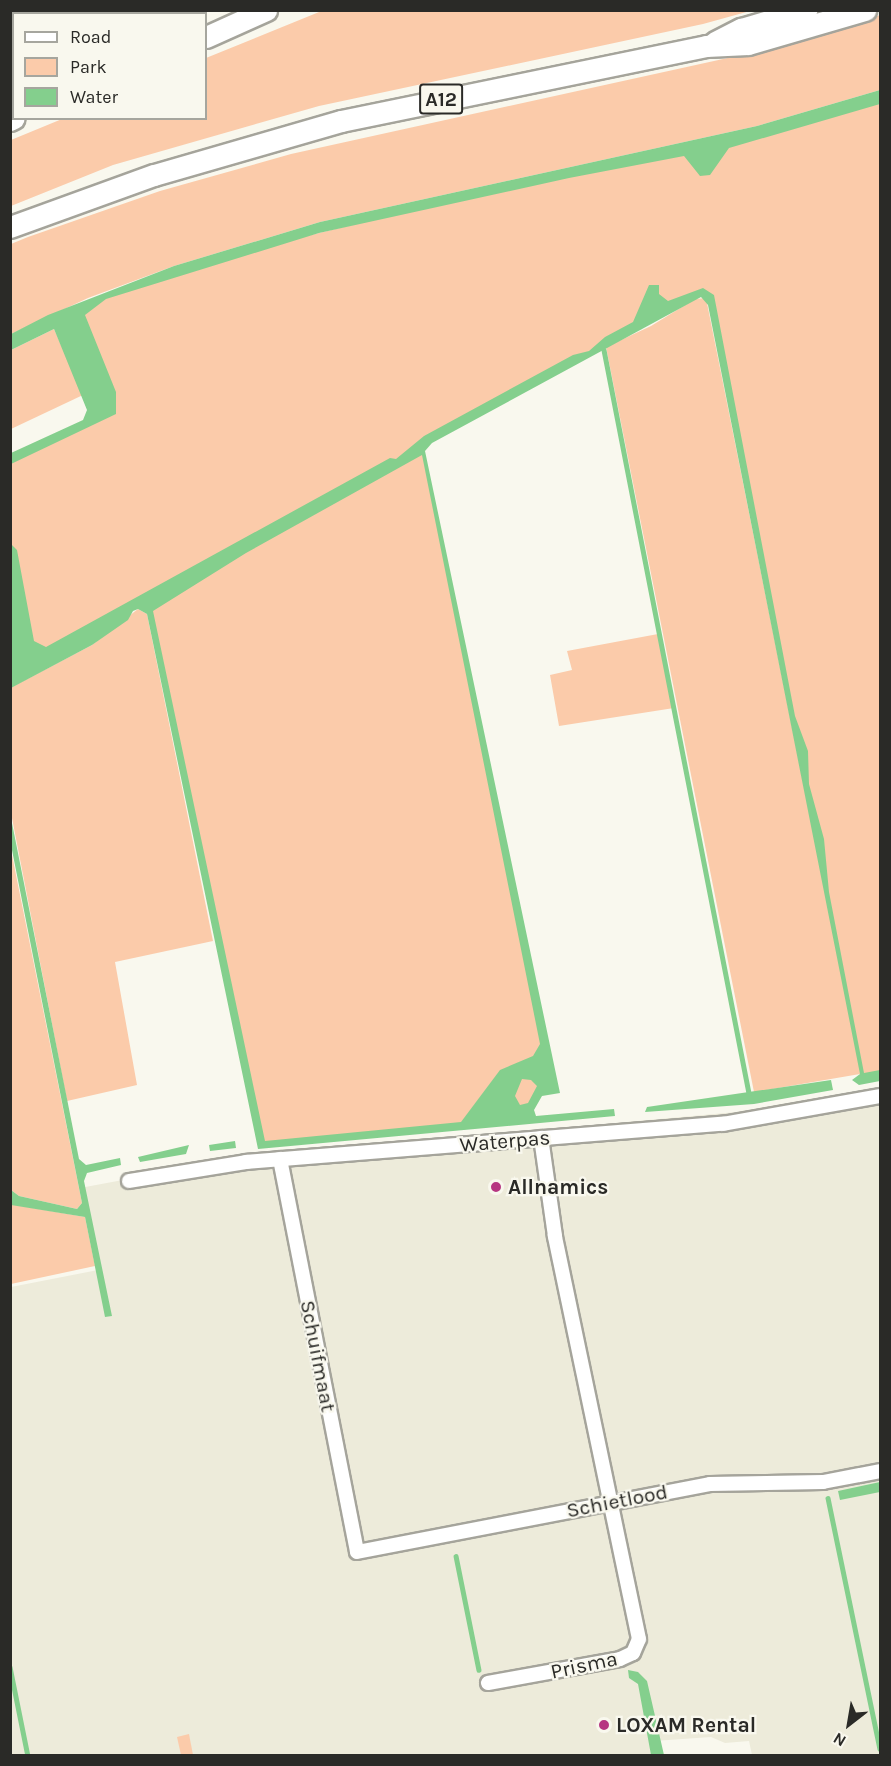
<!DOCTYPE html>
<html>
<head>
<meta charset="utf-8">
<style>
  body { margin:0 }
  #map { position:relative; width:891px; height:1766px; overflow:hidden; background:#f9f8ee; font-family:Karla,sans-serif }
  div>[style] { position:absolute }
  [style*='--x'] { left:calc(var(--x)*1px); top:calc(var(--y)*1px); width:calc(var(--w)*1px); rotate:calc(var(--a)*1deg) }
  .built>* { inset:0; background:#edebda }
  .green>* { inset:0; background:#fbcbaa }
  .water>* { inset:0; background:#84cf8d }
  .stream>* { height:4.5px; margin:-2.25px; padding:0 2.25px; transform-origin:2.25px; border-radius:2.25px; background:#84cf8d }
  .roads { filter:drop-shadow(2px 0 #a5a49b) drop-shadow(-2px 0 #a5a49b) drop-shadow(0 2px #a5a49b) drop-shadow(0 -2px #a5a49b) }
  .minor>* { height:14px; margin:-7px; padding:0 7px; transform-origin:7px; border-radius:7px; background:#fff }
  .highway>* { height:21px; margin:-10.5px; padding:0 10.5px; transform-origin:10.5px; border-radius:10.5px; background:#fff }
  .dots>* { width:16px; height:16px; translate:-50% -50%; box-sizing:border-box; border:3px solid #f9f8ee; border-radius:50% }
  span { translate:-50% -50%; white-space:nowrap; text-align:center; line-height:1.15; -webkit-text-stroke:4.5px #f9f8ee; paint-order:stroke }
  .shield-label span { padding:2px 4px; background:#f9f8ee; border:2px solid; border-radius:4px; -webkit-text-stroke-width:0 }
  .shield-label { font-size:20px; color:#2a2a27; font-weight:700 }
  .street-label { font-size:21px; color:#2a2a27 }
  .poi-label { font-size:21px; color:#2a2a27; font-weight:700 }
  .left { translate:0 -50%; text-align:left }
  .frame { position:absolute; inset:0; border:12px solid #2a2a27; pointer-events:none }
  .legend { position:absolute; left:12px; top:12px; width:195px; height:108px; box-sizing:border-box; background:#f9f8ee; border:2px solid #a6a69e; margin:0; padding:8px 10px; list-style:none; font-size:18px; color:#2a2a27 }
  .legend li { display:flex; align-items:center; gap:12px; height:30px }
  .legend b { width:30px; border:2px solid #a6a69e }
  .north { position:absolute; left:819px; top:1694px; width:60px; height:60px; -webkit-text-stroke:4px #f9f8ee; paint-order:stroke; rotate:211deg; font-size:16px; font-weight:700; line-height:24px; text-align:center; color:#2a2a27 }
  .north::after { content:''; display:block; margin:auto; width:21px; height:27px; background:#2a2a27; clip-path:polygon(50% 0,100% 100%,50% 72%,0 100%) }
</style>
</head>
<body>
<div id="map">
  <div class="built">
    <div style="clip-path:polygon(880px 1087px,880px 1755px,752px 1755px,749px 1741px,725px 1743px,711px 1737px,654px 1741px,656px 1756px,11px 1756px,11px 1287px,98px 1270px,80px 1188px,251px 1156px,736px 1112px)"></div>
  </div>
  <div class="green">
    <div style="clip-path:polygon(324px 10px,750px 10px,750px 11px,703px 24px,319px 106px,113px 165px,11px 206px,11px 140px,62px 119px,206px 118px,206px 58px)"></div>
    <div style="clip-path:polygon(880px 15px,880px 90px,757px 126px,320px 222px,174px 266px,88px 298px,11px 334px,11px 244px,28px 237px,160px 191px,291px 154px,809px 40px)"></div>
    <div style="clip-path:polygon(880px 97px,880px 1076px,860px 1074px,754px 1092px,606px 347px,651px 326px,695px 299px,706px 298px,816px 847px,710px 297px,698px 292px,428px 440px,422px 449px,553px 1085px,510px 1122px,259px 1146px,147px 602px,11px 676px,11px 456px,90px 419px,66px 311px,203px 261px)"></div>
    <div style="clip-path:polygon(54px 329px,83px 395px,11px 429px,11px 350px)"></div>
    <div style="clip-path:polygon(138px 609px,147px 614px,213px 941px,115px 962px,137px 1085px,67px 1101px,11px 813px,10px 688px,92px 645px)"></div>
    <div style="clip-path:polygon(658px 634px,674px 708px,559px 726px,550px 675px,572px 670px,567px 651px)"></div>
    <div style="clip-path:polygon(10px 845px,82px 1203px,77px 1209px,19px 1196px,11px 1190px)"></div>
    <div style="clip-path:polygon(10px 1204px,85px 1217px,95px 1266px,11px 1284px)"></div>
    <div style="clip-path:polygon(189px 1734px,193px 1755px,181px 1755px,177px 1737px)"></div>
  </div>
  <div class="water">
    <div style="clip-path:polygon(880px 90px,880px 104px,729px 148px,710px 175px,700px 176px,684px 156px,569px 178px,319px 233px,106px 299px,85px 315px,116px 392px,116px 414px,11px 464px,11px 453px,83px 420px,87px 410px,54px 329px,11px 350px,11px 334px,48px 315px,174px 266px,320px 222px,757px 126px)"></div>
    <div style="clip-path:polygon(evenodd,649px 285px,659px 285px,659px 294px,668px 301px,703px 288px,714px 295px,795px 716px,808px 751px,809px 784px,824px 839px,829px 892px,864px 1073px,880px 1070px,880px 1081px,859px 1085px,852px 1080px,860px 1074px,708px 305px,701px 297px,432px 443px,425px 451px,560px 1093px,542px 1096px,534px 1110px,536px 1116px,614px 1109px,615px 1116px,258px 1149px,147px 614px,138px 609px,133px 611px,128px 620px,92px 645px,11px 688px,11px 544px,17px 550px,34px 641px,46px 647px,390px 458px,396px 459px,424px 436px,573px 355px,589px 351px,605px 337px,633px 322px,649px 285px,422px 455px,540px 1044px,533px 1056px,500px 1070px,461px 1122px,265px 1141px,153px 611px,246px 553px,422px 455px,649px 285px,522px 1079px,531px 1080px,537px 1086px,528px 1103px,520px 1105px,515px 1096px,522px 1079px)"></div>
    <div style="clip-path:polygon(10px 813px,79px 1159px,86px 1165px,120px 1158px,121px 1165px,87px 1173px,84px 1181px,112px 1316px,105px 1317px,85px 1217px,11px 1205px,11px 1190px,19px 1196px,77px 1209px,82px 1203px,11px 845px)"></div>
    <div style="clip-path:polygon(831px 1080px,833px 1090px,754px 1104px,645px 1112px,647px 1107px)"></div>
    <div style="clip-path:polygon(235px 1141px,236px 1148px,210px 1151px,209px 1145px)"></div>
    <div style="clip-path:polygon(189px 1145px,186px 1154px,140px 1162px,138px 1157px)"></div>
    <div style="clip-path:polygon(880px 1482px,880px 1492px,840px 1500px,838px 1491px)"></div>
    <div style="clip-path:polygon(628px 1670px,638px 1672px,647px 1681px,664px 1755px,651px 1755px,638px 1684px,629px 1678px)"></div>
  </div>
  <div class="stream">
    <div style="--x:604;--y:350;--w:757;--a:78.96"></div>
    <div style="--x:828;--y:1498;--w:256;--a:78.3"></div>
    <div style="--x:456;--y:1556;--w:116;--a:78.6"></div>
    <div style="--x:10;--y:1667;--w:91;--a:78.6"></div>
  </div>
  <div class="roads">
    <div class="minor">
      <div style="--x:280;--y:1159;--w:400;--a:78.9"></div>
      <div style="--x:357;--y:1552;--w:359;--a:-10.9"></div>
      <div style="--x:710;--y:1484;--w:113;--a:-1"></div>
      <div style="--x:823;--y:1482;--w:58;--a:-10.9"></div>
      <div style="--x:129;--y:1181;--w:119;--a:-9.2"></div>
      <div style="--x:246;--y:1162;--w:479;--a:-4.6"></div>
      <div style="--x:723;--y:1124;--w:159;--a:-10.1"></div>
      <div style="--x:488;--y:1683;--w:134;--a:-10.3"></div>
      <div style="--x:620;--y:1659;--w:14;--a:-25"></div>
      <div style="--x:633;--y:1653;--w:15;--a:-67"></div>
      <div style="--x:639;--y:1639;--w:412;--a:-101.8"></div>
      <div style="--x:555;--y:1236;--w:99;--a:-98.1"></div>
    </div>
    <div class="highway">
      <div style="--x:52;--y:14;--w:9;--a:-27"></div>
      <div style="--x:97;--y:14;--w:7;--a:-34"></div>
      <div style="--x:159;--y:14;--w:8;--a:-30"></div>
      <div style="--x:10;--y:30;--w:4;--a:-14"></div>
      <div style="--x:206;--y:37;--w:66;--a:-24.2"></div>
      <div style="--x:715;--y:42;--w:29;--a:-27"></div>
      <div style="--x:741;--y:29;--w:68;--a:-16.3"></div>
      <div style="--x:10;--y:55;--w:4;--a:-27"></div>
      <div style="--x:10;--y:74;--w:4;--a:-27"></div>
      <div style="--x:10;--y:120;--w:4;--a:-27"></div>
      <div style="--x:10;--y:227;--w:153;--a:-19.9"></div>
      <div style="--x:154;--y:175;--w:195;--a:-16.1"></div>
      <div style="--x:341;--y:121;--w:373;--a:-11.6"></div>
      <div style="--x:706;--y:46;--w:42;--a:-2.7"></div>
      <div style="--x:748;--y:44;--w:122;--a:-16.2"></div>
    </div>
  </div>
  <div class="dots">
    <div style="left:496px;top:1187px;background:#b63681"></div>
    <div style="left:604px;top:1725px;background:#b63681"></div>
  </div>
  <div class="shield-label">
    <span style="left:441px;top:99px">A12</span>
  </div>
  <div class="street-label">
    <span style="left:505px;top:1141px;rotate:-5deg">Waterpas</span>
    <span style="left:318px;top:1356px;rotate:79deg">Schuifmaat</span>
    <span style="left:617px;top:1501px;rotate:-11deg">Schietlood</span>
    <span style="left:584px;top:1665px;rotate:-12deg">Prisma</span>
  </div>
  <div class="poi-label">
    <span class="left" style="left:508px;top:1187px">Allnamics</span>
    <span class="left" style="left:616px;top:1725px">LOXAM Rental</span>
  </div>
  <div class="frame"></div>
  <ul class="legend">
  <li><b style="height:8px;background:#fff"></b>Road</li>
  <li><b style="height:16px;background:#fbcbaa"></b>Park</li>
  <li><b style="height:16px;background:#84cf8d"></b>Water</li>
  </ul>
  <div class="north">N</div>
</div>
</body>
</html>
